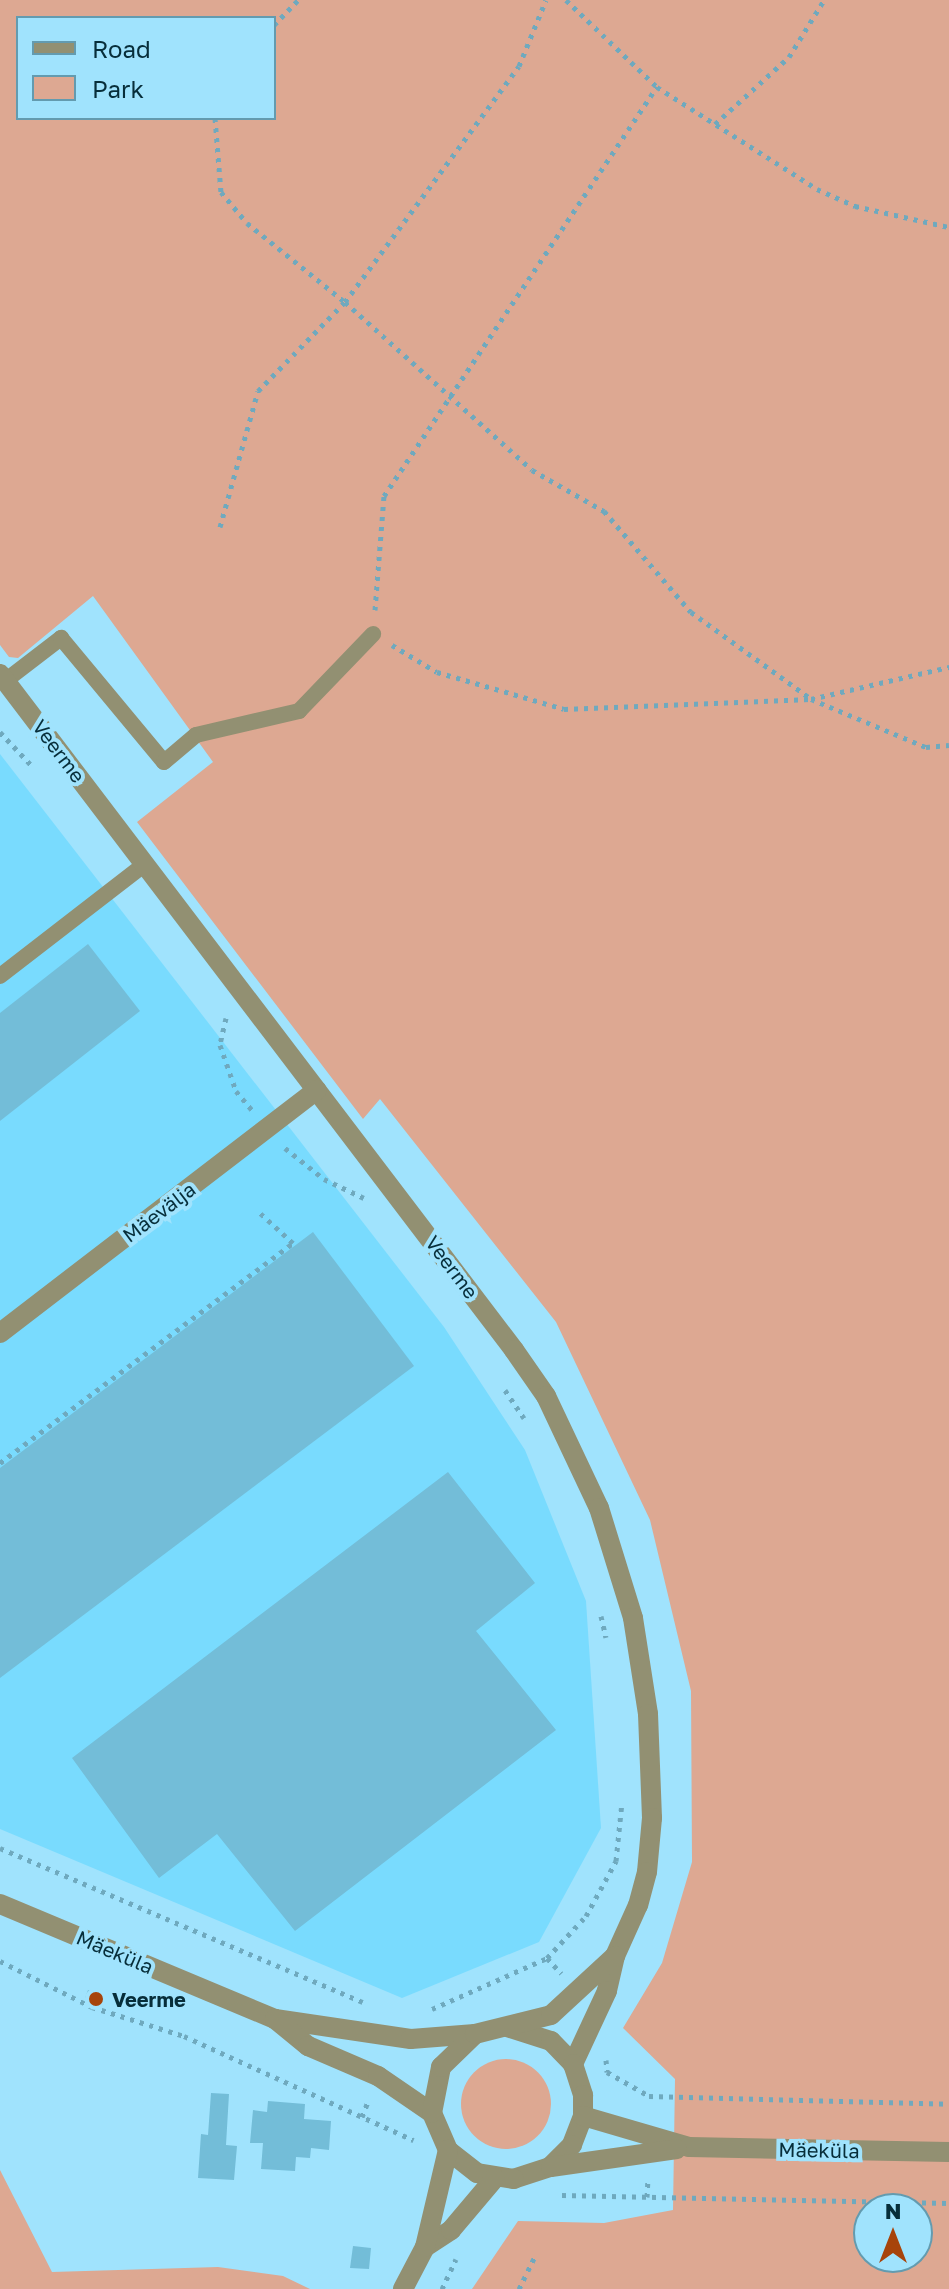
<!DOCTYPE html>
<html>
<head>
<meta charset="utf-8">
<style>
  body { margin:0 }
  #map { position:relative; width:949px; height:2289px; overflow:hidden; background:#a0e3fd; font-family:"Golos Text",sans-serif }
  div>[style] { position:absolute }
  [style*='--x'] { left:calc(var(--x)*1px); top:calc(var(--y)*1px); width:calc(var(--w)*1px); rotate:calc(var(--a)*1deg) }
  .built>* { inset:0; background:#79dbfe }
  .green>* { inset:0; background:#dda892 }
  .round { border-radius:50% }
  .building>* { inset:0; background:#73bdd8 }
  .path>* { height:5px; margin-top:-2.5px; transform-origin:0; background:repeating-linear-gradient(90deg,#6fa9be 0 4px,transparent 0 10px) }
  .service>* { height:16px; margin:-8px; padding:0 8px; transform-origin:8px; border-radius:8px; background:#929072 }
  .minor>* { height:20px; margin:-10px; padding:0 10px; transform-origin:10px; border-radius:10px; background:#929072 }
  .dots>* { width:22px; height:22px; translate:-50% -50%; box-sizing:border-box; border:4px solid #a0e3fd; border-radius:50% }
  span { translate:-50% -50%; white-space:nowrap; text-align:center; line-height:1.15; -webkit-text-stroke:8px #a0e3fd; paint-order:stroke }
  .street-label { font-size:20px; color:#072e3a }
  .poi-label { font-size:20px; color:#072e3a; font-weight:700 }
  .left { translate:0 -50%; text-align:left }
  .legend { position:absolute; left:16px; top:16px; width:260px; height:104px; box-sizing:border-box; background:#a0e3fd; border:2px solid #639baf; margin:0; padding:10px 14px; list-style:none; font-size:24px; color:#072e3a }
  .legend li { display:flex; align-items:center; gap:16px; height:40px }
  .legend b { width:40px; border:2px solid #639baf }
  .north { position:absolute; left:853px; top:2193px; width:80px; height:80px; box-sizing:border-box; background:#a0e3fd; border:2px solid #639baf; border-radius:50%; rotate:0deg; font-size:22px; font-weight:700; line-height:32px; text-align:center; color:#072e3a }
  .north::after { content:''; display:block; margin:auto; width:28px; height:36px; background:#a7440b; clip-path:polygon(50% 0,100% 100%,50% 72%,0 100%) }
</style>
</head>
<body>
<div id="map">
  <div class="built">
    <div style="clip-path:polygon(0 754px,444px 1327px,525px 1450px,586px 1601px,601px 1828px,539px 1942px,402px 1998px,0 1829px)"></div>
  </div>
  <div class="green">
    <div style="clip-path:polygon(evenodd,0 0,949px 0,949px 2289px,472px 2289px,518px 2221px,604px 2223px,673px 2210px,675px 2079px,623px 2028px,662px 1963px,692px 1862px,691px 1691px,650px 1520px,556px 1322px,380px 1099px,363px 1119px,137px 822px,213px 762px,93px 596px,18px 658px,9px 657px,0 645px,0 0,18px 18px,274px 18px,274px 118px,18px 118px,18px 18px,0 0,869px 2209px,917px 2209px,917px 2257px,869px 2257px,869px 2209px)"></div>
    <div class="round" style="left:461px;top:2059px;width:90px;height:90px"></div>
    <div style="clip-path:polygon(0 2170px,52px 2272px,218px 2267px,283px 2276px,310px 2289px,0 2289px)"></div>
  </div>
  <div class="building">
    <div style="clip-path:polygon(88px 944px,140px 1011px,0 1121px,0 1013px)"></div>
    <div style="clip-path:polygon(313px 1232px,414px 1366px,0 1678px,0 1468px)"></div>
    <div style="clip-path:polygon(448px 1472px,535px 1583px,476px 1631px,556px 1730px,295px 1931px,217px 1834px,159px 1878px,72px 1758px)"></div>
    <div style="clip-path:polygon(88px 1990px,106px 1998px,103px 2006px,85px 1998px)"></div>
    <div style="clip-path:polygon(211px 2093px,229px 2094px,226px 2145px,237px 2146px,234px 2180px,198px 2178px,201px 2134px,208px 2135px)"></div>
    <div style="clip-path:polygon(268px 2101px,305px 2104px,304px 2119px,331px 2121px,329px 2150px,311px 2148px,310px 2158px,296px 2157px,295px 2171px,261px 2169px,263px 2143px,250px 2143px,253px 2110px,267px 2112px)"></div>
    <div style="clip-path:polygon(353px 2246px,371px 2248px,369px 2269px,350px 2268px)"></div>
  </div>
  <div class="path">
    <div style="--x:566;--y:0;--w:126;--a:43.7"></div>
    <div style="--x:657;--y:87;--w:190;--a:32.5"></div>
    <div style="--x:817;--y:189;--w:42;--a:24.1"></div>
    <div style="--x:855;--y:206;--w:96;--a:12.6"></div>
    <div style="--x:274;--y:25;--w:35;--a:-46"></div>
    <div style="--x:215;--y:118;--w:74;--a:85.4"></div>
    <div style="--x:221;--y:192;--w:40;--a:50"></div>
    <div style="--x:247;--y:223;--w:126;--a:38.9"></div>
    <div style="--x:345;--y:302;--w:251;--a:41.9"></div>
    <div style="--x:532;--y:470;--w:83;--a:29.7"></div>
    <div style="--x:604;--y:511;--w:133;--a:49.3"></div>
    <div style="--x:691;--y:612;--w:148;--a:35.9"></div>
    <div style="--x:811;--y:699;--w:142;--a:-13.1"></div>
    <div style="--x:715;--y:124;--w:100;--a:-42.2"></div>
    <div style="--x:789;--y:57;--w:67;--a:-58.4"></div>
    <div style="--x:220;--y:527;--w:141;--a:-74.4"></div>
    <div style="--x:258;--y:391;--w:124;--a:-45.7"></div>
    <div style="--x:345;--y:302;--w:293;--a:-53.6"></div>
    <div style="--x:519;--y:66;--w:71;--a:-67.8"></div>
    <div style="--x:375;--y:610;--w:114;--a:-85.5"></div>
    <div style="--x:384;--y:496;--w:492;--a:-56.3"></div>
    <div style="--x:392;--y:645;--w:52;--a:31"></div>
    <div style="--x:437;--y:672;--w:132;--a:16.2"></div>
    <div style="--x:564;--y:709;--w:247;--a:-2.3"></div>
    <div style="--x:811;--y:699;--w:125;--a:22.7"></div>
    <div style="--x:926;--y:747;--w:23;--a:-5"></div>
    <div style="--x:0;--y:732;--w:47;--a:46.7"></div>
    <div style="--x:226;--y:1018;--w:28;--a:103"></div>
    <div style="--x:220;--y:1045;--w:49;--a:70.8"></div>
    <div style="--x:236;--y:1091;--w:25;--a:50"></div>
    <div style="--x:285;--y:1148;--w:50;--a:38.5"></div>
    <div style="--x:324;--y:1179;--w:44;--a:25.4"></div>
    <div style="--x:505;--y:1390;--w:34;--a:56"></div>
    <div style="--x:0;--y:1463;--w:366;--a:-36.9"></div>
    <div style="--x:293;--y:1243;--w:46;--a:-137.6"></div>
    <div style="--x:601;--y:1616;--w:22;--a:77"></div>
    <div style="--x:0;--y:1848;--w:394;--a:23"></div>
    <div style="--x:547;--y:1958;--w:57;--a:-47.1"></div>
    <div style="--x:586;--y:1916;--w:63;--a:-61.4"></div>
    <div style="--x:616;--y:1861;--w:59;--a:-84.2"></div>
    <div style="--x:0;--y:1961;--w:103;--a:26.6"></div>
    <div style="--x:92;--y:2007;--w:96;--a:17.5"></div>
    <div style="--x:184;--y:2036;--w:252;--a:24.4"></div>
    <div style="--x:432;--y:2009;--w:126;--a:-23.9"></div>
    <div style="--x:547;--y:1958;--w:21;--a:47"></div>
    <div style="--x:606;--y:2060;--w:12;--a:85"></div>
    <div style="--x:607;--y:2072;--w:48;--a:29.7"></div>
    <div style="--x:649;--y:2096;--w:300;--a:1.5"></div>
    <div style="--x:362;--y:2117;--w:19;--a:-69"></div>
    <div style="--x:562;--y:2195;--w:387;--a:1.2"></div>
    <div style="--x:647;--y:2197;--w:19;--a:-87"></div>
    <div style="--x:442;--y:2289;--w:33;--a:-65"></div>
    <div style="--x:519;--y:2289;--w:39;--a:-64"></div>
  </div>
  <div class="service">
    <div style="--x:5;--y:681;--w:71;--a:-37.5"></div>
    <div style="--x:61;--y:638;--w:161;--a:50.3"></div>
    <div style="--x:164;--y:762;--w:42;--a:-40.2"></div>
    <div style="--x:196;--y:735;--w:106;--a:-13.1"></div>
    <div style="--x:299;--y:711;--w:107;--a:-46.1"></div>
    <div style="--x:0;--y:976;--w:183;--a:-37.7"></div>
  </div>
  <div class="minor">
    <div style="--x:0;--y:674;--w:849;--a:52.75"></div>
    <div style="--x:514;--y:1350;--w:56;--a:55.2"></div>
    <div style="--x:546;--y:1396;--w:124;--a:64.7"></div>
    <div style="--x:599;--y:1508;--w:115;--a:72.8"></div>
    <div style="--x:633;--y:1618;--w:97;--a:81.1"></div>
    <div style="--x:648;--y:1714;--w:104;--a:87.8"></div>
    <div style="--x:652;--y:1818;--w:54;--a:95.3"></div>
    <div style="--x:647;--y:1872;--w:34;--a:105"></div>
    <div style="--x:638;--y:1905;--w:56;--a:114.3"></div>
    <div style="--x:615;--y:1956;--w:36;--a:103"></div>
    <div style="--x:607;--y:1991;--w:81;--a:115"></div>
    <div style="--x:0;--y:1333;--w:399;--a:-37.5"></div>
    <div style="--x:0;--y:1904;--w:298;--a:22.7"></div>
    <div style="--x:275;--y:2019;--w:137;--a:8.4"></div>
    <div style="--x:411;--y:2039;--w:64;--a:-4.5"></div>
    <div style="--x:275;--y:2019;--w:43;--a:39.3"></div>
    <div style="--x:308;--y:2046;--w:76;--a:23.2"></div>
    <div style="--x:378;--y:2076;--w:65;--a:34.4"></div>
    <div style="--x:507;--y:2027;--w:46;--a:17.7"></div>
    <div style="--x:551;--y:2041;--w:32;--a:46"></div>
    <div style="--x:573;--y:2064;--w:33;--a:72"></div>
    <div style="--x:583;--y:2095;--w:21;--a:90"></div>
    <div style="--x:583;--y:2116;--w:31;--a:111"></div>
    <div style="--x:572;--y:2145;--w:31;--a:135"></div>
    <div style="--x:550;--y:2167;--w:38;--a:162"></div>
    <div style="--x:514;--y:2179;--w:37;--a:-171"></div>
    <div style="--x:477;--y:2173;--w:37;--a:-142"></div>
    <div style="--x:448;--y:2150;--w:40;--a:-113.4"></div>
    <div style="--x:432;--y:2113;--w:47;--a:-78.9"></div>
    <div style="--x:441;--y:2067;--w:47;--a:-44.1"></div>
    <div style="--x:475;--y:2034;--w:78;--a:-14"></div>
    <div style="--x:551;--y:2015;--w:87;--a:-42.7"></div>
    <div style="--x:583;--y:2116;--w:110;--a:16.3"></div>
    <div style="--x:689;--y:2147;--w:260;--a:1.1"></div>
    <div style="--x:551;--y:2167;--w:127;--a:-8.1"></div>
    <div style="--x:425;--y:2247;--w:31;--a:-33"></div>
    <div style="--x:451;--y:2230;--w:68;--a:-49.8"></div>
    <div style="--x:403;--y:2289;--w:47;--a:-62.4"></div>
    <div style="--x:425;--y:2247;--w:100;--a:-76.7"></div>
  </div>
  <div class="dots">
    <div style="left:96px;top:1999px;background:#a7440b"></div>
  </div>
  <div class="street-label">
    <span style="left:59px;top:751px;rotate:53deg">Veerme</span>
    <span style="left:159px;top:1212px;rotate:-37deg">Mäevälja</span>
    <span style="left:452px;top:1267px;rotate:53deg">Veerme</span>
    <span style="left:115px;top:1952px;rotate:23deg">Mäeküla</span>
    <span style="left:819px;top:2150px;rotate:1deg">Mäeküla</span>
  </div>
  <div class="poi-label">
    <span class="left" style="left:112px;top:1999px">Veerme</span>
  </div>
  <ul class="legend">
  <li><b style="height:10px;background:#929072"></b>Road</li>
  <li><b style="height:22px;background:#dda892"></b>Park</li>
  </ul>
  <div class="north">N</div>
</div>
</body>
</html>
